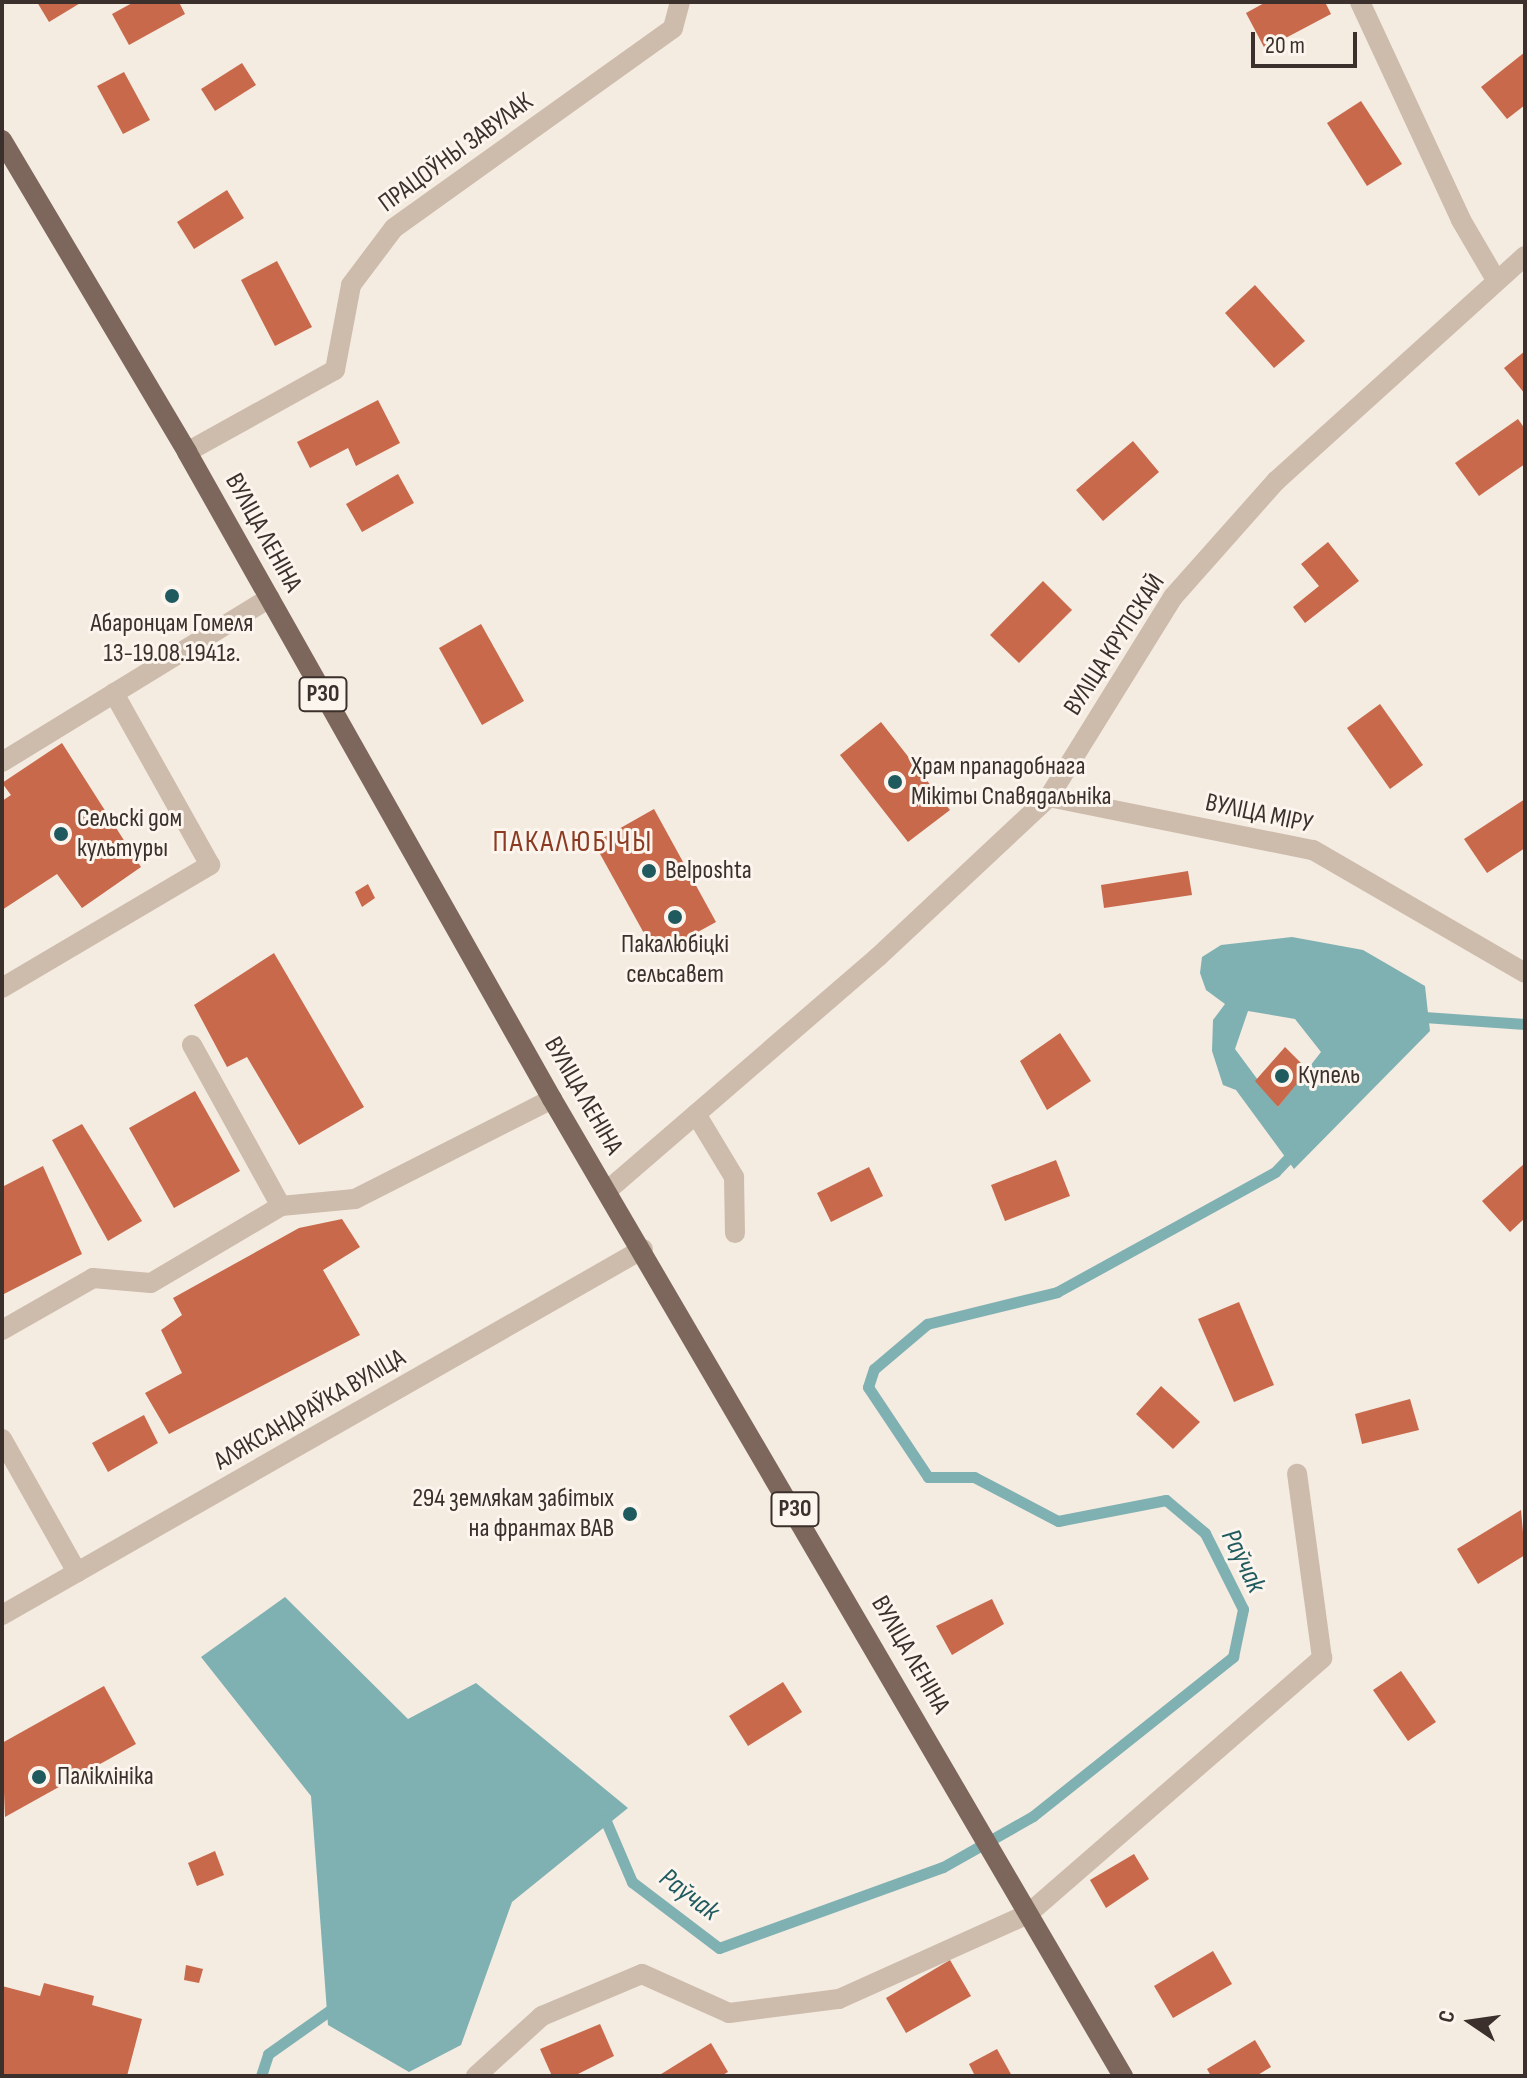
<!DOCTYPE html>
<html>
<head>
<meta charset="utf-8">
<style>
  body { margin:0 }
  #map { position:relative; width:1527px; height:2078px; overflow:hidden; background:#f4ebe1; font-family:"Sofia Sans Condensed",sans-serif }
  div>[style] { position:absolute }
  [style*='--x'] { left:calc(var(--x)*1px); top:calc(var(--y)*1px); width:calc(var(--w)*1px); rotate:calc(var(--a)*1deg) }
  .water>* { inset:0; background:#7fb0b2 }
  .stream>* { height:11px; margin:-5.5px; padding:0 5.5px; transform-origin:5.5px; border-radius:5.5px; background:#7fb0b2 }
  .building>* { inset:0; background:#c8694b }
  .minor>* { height:20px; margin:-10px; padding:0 10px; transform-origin:10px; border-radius:10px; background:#cdbbac }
  .major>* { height:20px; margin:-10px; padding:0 10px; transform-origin:10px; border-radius:10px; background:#7d675c }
  .dots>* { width:22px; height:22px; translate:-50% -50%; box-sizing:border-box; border:4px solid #fbf5ee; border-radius:50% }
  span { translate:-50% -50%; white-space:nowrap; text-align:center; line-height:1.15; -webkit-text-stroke:6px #fbf5ee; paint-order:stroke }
  .shield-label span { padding:2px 6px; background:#fbf5ee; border:2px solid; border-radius:6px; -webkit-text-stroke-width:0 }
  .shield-label { font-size:24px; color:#3b302b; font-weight:700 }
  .street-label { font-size:26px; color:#3b302b }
  .poi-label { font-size:26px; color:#3b302b }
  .left { translate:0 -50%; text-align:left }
  .right { translate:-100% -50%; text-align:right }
  .water-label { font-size:28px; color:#1f5a5e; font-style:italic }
  .quarter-label { font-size:30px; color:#8c3b22; letter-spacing:2px }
  .frame { position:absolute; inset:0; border:4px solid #3b302b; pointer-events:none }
  .north { position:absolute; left:1431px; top:1982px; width:80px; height:80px; -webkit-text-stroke:6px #fbf5ee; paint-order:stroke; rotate:283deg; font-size:22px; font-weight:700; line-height:32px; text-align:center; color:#3b302b }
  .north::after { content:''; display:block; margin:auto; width:28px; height:36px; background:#3b302b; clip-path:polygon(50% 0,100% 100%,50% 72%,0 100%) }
  .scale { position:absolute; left:1251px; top:32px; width:106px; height:36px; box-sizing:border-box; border:4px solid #3b302b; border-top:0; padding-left:10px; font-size:24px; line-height:28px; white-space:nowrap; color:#3b302b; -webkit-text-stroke:6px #fbf5ee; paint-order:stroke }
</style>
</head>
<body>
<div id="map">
  <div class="water">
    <div style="clip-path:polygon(evenodd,1292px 937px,1363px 950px,1425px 986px,1430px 1031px,1294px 1169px,1236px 1090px,1223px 1085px,1212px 1051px,1213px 1020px,1225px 1004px,1206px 990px,1200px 973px,1202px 957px,1221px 945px,1292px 937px,1248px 1011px,1295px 1019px,1321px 1052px,1278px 1107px,1235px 1049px,1248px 1011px)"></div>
    <div style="clip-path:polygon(285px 1597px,408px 1719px,476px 1683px,628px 1808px,512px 1902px,461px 2045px,409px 2072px,328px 2025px,311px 1796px,201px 1657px)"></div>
  </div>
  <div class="stream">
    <div style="--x:1419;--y:1022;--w:7;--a:-45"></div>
    <div style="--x:1424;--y:1017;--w:101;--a:4"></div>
    <div style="--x:599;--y:1818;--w:6;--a:9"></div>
    <div style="--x:605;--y:1819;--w:69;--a:66.8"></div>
    <div style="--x:632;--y:1882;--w:109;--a:37.2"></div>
    <div style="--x:719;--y:1948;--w:238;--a:-19.9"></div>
    <div style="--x:943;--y:1867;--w:103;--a:-29.5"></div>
    <div style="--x:1033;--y:1816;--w:256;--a:-38.5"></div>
    <div style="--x:1233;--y:1657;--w:49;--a:-78.2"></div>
    <div style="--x:1243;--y:1609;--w:85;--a:-116.6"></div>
    <div style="--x:1205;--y:1533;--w:51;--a:-139.8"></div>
    <div style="--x:1166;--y:1500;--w:110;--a:169"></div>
    <div style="--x:1058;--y:1521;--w:95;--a:-152.4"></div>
    <div style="--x:974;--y:1477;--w:46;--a:180"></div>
    <div style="--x:928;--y:1477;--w:108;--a:-123.7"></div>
    <div style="--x:868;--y:1387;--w:19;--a:-72"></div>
    <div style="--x:874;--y:1369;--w:70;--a:-40.3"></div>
    <div style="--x:927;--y:1324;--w:134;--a:-13.8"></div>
    <div style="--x:1057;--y:1292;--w:249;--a:-28.8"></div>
    <div style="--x:1275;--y:1172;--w:30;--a:-46"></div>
    <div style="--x:261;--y:2076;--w:23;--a:-72"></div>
    <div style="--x:268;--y:2054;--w:88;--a:-35.3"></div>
  </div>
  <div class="building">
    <div style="clip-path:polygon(37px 2px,82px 2px,49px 22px)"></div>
    <div style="clip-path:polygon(134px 2px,179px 2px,185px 14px,129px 45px,112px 14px)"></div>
    <div style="clip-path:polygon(1266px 2px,1325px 2px,1331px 14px,1265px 49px,1246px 13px)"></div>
    <div style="clip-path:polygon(1525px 52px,1525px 105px,1507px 119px,1481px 87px)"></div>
    <div style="clip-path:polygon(242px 63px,256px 85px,215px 111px,201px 89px)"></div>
    <div style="clip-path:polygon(124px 72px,150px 120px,123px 134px,97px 86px)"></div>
    <div style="clip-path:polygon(1361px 101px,1402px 164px,1367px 186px,1327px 123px)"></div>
    <div style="clip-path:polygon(227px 190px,244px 218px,194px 249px,177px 222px)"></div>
    <div style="clip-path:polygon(277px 261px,312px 327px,275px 346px,241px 280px)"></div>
    <div style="clip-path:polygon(1255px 285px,1305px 341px,1274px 368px,1225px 313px)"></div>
    <div style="clip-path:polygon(1525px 351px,1525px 394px,1504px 368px)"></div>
    <div style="clip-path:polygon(378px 400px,400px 443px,356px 466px,348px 448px,310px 468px,297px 442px)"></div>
    <div style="clip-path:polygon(1518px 419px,1525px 429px,1525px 464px,1479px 496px,1455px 463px)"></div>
    <div style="clip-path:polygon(1133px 441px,1159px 472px,1103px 521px,1076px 490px)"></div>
    <div style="clip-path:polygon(398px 474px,414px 503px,362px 532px,346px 504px)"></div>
    <div style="clip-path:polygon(1328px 542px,1359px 581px,1305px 623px,1293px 607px,1319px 586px,1301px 564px)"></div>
    <div style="clip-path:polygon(1043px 581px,1072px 610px,1019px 663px,990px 635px)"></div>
    <div style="clip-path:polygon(481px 624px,524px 701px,482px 725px,439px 648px)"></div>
    <div style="clip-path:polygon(1380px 704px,1423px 765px,1390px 789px,1347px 728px)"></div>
    <div style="clip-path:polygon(881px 722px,950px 810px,908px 842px,840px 755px)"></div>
    <div style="clip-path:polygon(62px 743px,141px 867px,82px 908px,57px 874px,2px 910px,2px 801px,11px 795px,2px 783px)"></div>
    <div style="clip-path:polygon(1525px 799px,1525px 848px,1487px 873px,1464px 839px)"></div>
    <div style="clip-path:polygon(654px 809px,716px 922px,656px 955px,594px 843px)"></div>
    <div style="clip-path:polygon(1188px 871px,1192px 895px,1104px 908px,1101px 885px)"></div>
    <div style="clip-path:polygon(368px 884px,375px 898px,362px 907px,355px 892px)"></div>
    <div style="clip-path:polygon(274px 953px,364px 1107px,299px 1145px,247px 1057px,227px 1067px,194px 1005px)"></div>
    <div style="clip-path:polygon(1060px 1033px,1091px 1081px,1047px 1110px,1020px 1061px)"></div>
    <div style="clip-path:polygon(1285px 1047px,1308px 1070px,1278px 1107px,1255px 1081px)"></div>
    <div style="clip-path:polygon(195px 1091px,240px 1171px,174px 1208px,129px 1128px)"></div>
    <div style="clip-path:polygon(82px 1124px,142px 1221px,108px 1241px,52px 1140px)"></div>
    <div style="clip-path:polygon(1056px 1160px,1070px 1196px,1005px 1221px,991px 1185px)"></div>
    <div style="clip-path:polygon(1525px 1163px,1525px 1218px,1510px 1232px,1482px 1201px)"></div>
    <div style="clip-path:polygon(43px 1166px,82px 1254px,2px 1295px,2px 1187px)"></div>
    <div style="clip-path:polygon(869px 1167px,883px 1196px,831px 1222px,817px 1193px)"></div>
    <div style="clip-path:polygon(342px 1219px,360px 1247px,323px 1270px,360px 1335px,169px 1434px,145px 1393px,182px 1373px,161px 1330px,182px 1315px,173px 1298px,299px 1228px)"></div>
    <div style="clip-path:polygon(1239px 1302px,1274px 1385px,1234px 1402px,1198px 1319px)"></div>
    <div style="clip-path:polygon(1161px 1386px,1200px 1422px,1173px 1449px,1136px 1414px)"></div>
    <div style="clip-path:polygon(1410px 1399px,1419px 1430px,1362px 1444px,1355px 1414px)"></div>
    <div style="clip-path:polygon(144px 1415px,158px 1443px,108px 1472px,92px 1443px)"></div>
    <div style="clip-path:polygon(1521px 1510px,1525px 1555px,1478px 1584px,1457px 1549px)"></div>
    <div style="clip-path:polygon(992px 1599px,1004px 1624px,952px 1655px,936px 1626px)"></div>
    <div style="clip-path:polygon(1401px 1671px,1436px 1722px,1408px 1741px,1373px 1690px)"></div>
    <div style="clip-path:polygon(783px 1682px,802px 1712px,748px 1746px,729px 1716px)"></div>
    <div style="clip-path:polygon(104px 1686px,136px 1744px,5px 1817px,2px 1743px)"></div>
    <div style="clip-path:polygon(215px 1851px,224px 1875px,197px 1886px,188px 1863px)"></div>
    <div style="clip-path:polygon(1134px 1854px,1149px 1879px,1106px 1908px,1090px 1880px)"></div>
    <div style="clip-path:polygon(1213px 1951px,1232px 1984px,1173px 2018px,1154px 1986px)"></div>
    <div style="clip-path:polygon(950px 1960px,971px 1996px,906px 2033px,886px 1998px)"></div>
    <div style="clip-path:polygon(186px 1965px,203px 1969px,199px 1983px,184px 1980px)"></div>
    <div style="clip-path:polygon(44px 1983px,94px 1996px,92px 2005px,142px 2019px,127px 2076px,2px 2076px,2px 1986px,40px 1996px)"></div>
    <div style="clip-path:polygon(600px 2024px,614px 2056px,574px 2076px,552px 2076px,540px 2049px)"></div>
    <div style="clip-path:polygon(1255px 2040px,1271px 2067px,1256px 2076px,1211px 2076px,1207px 2069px)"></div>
    <div style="clip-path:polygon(711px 2043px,728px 2072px,721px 2076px,658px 2076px)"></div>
    <div style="clip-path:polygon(997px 2049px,1012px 2076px,975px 2076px,969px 2064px)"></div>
  </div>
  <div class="minor">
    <div style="--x:1360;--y:2;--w:240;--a:65.1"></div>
    <div style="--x:1461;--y:220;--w:69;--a:59.7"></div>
    <div style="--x:187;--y:452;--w:169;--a:-29"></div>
    <div style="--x:335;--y:370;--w:86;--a:-79.3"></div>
    <div style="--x:351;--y:285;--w:71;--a:-53"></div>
    <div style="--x:394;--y:228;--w:343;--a:-35.6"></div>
    <div style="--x:673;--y:28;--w:27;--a:-75"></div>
    <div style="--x:2;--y:762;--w:314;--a:-31.5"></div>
    <div style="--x:1049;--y:797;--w:269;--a:11.4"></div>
    <div style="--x:1313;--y:850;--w:245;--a:30.1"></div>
    <div style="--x:2;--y:988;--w:242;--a:-30.6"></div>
    <div style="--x:210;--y:865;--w:197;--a:-119.2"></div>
    <div style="--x:192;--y:1045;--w:184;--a:61.1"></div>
    <div style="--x:696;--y:1114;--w:74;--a:58.9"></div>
    <div style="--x:734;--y:1177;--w:56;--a:89"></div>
    <div style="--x:608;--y:1190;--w:357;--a:-40.8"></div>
    <div style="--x:878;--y:957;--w:234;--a:-43.1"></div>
    <div style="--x:1049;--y:797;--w:235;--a:-58.2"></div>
    <div style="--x:1173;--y:597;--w:155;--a:-48.4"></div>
    <div style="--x:1276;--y:481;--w:336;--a:-42.1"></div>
    <div style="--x:2;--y:1330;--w:105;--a:-29.7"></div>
    <div style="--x:93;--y:1278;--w:58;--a:4.9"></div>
    <div style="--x:151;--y:1283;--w:151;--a:-30.6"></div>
    <div style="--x:281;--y:1206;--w:74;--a:-5.4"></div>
    <div style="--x:355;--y:1199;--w:221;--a:-26.9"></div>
    <div style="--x:2;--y:1439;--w:153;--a:60.6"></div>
    <div style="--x:2;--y:1615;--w:738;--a:-29.73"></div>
    <div style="--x:476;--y:2076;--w:89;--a:-42.3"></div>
    <div style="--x:542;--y:2016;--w:108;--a:-22.8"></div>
    <div style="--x:642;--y:1974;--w:95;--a:24.1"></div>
    <div style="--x:729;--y:2013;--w:111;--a:-7.3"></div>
    <div style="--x:839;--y:1999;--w:207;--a:-24.2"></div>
    <div style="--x:1028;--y:1914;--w:390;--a:-41"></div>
    <div style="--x:1322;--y:1658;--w:186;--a:-97.7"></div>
  </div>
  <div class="major">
    <div style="--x:2;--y:140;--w:363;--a:59.3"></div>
    <div style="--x:187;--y:452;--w:743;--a:60.57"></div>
    <div style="--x:552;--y:1099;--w:1132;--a:59.7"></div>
  </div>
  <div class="dots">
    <div style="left:172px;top:596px;background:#1f5a5e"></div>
    <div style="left:895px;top:782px;background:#1f5a5e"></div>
    <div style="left:61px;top:834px;background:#1f5a5e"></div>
    <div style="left:649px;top:871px;background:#1f5a5e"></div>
    <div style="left:675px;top:917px;background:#1f5a5e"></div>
    <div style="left:1282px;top:1076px;background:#1f5a5e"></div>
    <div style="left:630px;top:1514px;background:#1f5a5e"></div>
    <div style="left:39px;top:1777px;background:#1f5a5e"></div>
  </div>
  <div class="shield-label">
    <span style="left:323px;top:694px">Р30</span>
    <span style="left:795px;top:1509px">Р30</span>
  </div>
  <div class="street-label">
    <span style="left:456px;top:153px;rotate:-36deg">ПРАЦОЎНЫ ЗАВУЛАК</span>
    <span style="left:263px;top:533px;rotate:61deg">ВУЛІЦА ЛЕНІНА</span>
    <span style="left:1115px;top:645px;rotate:-57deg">ВУЛІЦА КРУПСКАЙ</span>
    <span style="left:1259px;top:814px;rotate:12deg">ВУЛІЦА МІРУ</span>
    <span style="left:583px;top:1096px;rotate:60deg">ВУЛІЦА ЛЕНІНА</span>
    <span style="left:310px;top:1410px;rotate:-30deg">АЛЯКСАНДРАЎКА ВУЛІЦА</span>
    <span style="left:910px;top:1655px;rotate:60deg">ВУЛІЦА ЛЕНІНА</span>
  </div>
  <div class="poi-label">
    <span style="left:172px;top:639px">Абаронцам Гомеля<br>13-19.08.1941г.</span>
    <span class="left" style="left:911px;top:782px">Храм прападобнага<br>Мікіты Спавядальніка</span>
    <span class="left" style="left:77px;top:834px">Сельскі дом<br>культуры</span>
    <span class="left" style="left:665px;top:871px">Belposhta</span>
    <span style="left:675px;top:960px">Пакалюбіцкі<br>сельсавет</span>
    <span class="left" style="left:1298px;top:1076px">Купель</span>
    <span class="right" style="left:614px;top:1514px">294 землякам забітых<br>на франтах ВАВ</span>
    <span class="left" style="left:57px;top:1777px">Паліклініка</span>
  </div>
  <div class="water-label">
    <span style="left:1243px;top:1561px;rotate:64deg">Раўчак</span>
    <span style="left:689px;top:1895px;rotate:37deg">Раўчак</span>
  </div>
  <div class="quarter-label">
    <span style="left:573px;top:842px">ПАКАЛЮБІЧЫ</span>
  </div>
  <div class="frame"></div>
  <div class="north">С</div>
  <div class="scale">20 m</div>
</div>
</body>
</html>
